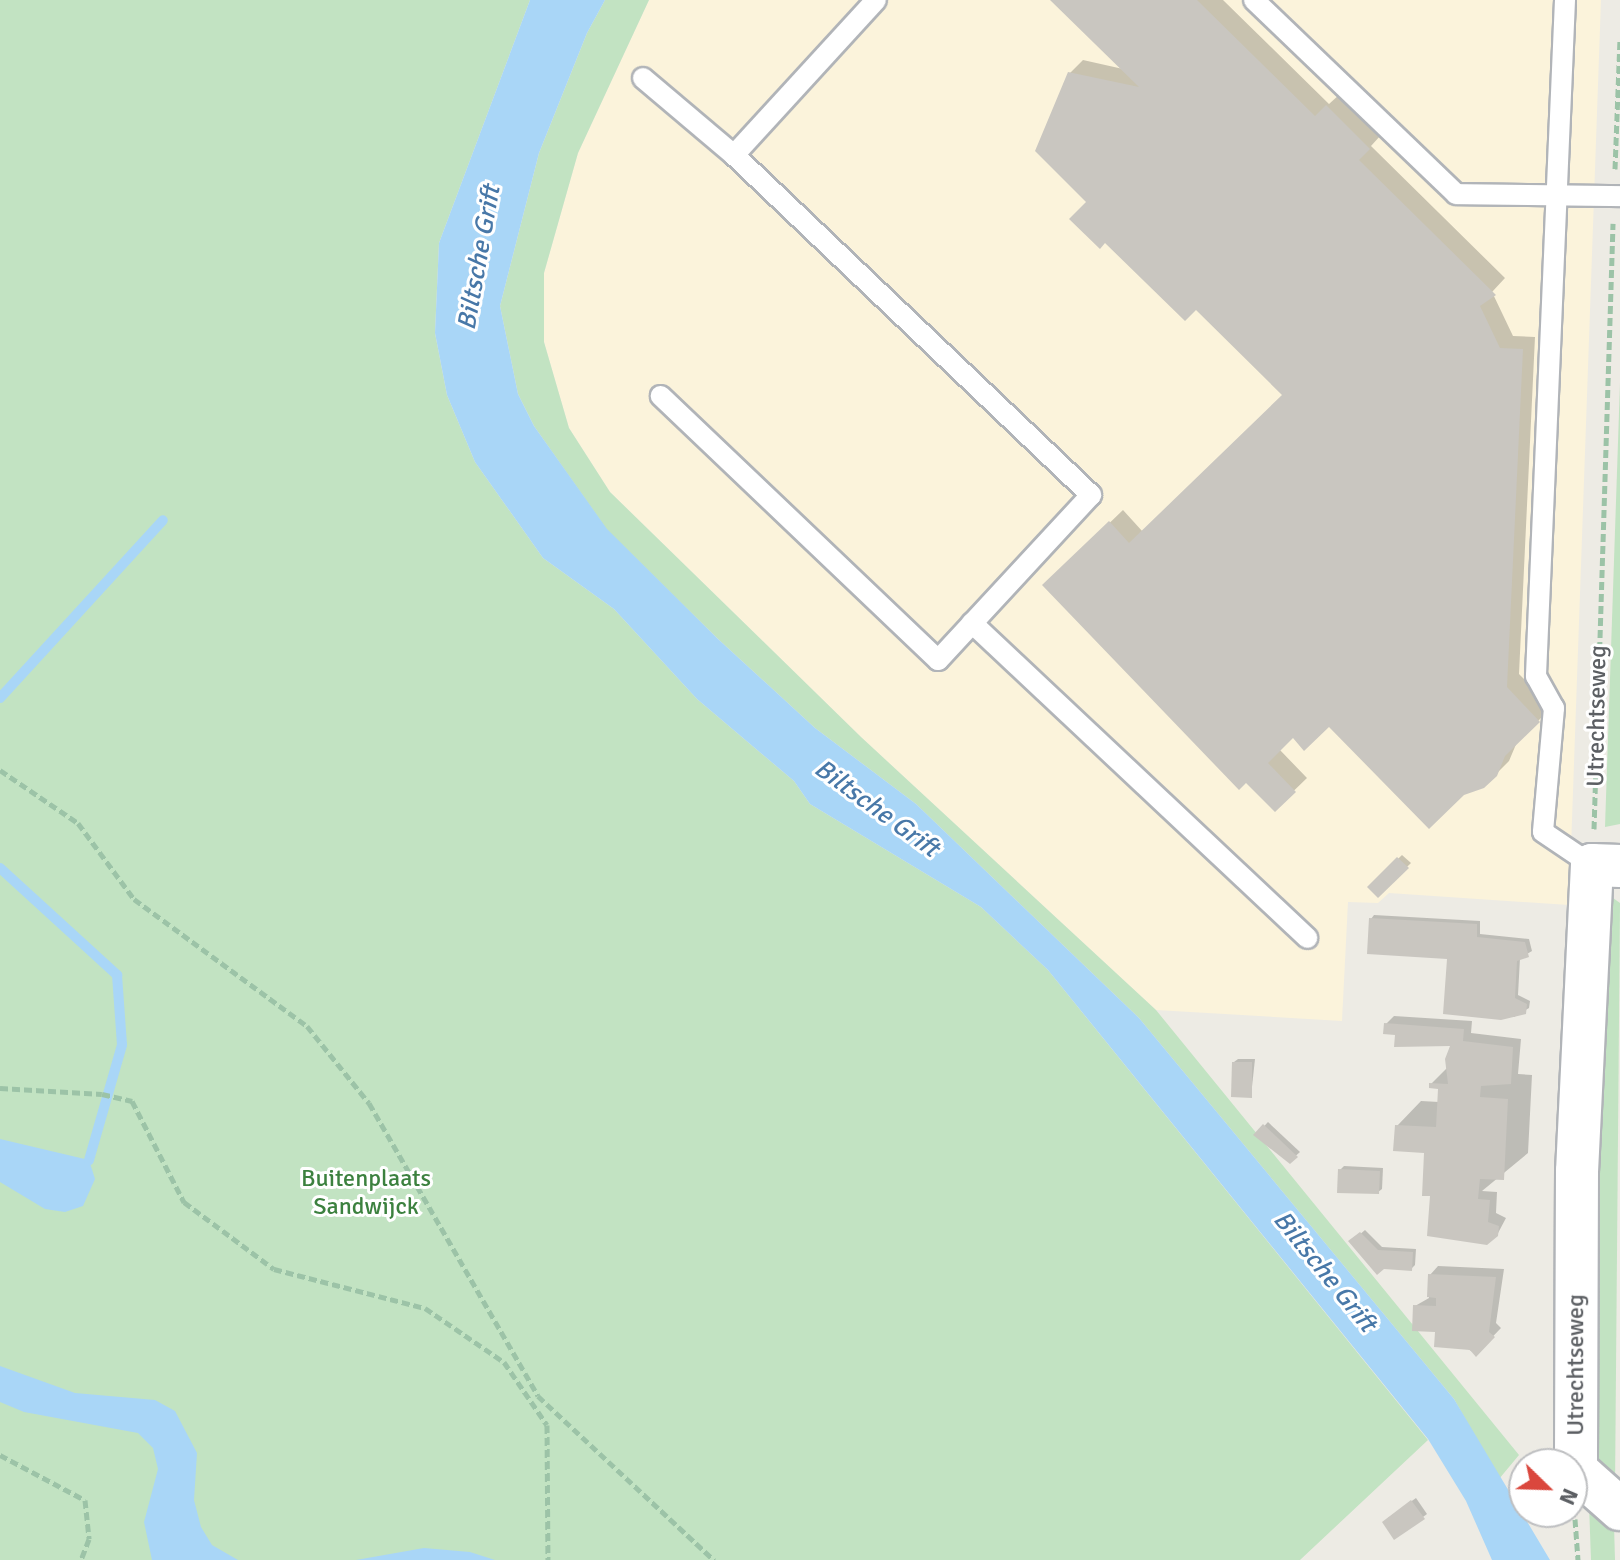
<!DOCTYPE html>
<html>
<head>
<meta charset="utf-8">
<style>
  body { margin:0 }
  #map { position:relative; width:1620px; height:1560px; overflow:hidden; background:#edebe4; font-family:Signika,sans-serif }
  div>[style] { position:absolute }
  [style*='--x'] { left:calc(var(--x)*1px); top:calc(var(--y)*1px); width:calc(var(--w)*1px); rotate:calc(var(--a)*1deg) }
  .commercial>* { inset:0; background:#fbf3db }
  .green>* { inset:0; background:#c2e3c2 }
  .water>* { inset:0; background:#a9d6f7 }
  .shadow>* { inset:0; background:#0003 }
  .stream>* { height:10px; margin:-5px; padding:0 5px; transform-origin:5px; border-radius:5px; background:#a9d6f7 }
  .building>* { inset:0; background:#c9c6c0 }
  .path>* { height:5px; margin-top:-2.5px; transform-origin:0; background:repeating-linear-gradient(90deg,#9cc3a7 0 8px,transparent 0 12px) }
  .roads { filter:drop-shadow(2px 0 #b1b4b8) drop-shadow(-2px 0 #b1b4b8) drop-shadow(0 2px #b1b4b8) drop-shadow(0 -2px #b1b4b8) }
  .lane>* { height:20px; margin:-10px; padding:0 10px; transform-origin:10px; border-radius:10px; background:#fff }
  .street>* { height:42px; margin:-21px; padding:0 21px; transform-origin:21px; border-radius:21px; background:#fff }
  span { translate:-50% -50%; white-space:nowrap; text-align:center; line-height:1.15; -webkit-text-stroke:6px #fff; paint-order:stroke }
  .street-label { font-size:24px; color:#5c5f63 }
  .park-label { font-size:24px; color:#3c813f }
  .water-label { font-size:26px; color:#4878a8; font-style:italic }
  .north { position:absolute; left:1508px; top:1448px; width:80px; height:80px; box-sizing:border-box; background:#fff; border:2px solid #bebfc1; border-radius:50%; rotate:113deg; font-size:22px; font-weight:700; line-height:32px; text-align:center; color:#5c5f63 }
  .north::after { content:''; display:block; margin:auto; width:28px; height:36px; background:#da473d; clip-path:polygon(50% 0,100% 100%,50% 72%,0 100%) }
</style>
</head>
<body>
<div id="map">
  <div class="commercial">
    <div style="clip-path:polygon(649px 0,1601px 0,1569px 905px,1389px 893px,1378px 903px,1348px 902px,1342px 1021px,1156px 1010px,861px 737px,610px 492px,569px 428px,544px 342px,544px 273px,578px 153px)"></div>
  </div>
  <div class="green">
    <div style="clip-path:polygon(0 0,530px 0,439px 243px,435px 333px,447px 395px,475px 462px,543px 558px,614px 609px,697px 699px,794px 781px,810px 804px,981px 907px,1048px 970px,1428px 1440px,1300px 1560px,0 1560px)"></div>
    <div style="clip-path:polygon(605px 0,649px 0,578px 153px,544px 273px,544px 342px,569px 428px,610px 492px,861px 737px,1156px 1010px,1519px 1455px,1499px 1479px,1454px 1399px,1139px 1018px,916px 804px,815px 728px,718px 639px,607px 530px,534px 426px,518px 394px,500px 306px,539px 153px,587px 33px)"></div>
    <div style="clip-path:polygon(1620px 383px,1620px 824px,1605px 827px)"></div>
    <div style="clip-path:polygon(1606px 893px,1620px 903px,1615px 1488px,1597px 1465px,1596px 1167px)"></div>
    <div style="clip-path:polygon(1589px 1504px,1614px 1525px,1615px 1560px,1591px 1560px)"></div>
  </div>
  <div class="water">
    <div style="clip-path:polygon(530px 0,605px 0,587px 33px,539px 153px,500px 306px,518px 394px,534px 426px,607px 529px,718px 639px,815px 728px,916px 804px,1139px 1018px,1454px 1399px,1550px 1560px,1492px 1560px,1466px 1501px,1428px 1439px,1048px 970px,981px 907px,810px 804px,794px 781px,697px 699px,614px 609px,543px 558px,475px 462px,447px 395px,435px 333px,439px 243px)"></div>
    <div style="clip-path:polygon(0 1139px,89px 1160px,95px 1179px,83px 1206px,65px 1212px,45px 1209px,0 1182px)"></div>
    <div style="clip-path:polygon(0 1366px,75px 1393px,155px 1400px,175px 1411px,197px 1453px,194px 1500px,201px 1527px,212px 1545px,238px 1560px,152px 1560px,144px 1522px,158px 1469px,153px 1448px,138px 1433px,24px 1412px,0 1402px)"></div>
    <div style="clip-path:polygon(424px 1548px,470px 1552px,495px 1560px,356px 1560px)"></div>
  </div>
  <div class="shadow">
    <div style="clip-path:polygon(1053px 0,1223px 0,1329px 104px,1340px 94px,1381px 135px,1371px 146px,1505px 278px,1492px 292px,1513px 336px,1535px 337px,1519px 674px,1552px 707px,1517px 742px,1509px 761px,1495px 775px,1330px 724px,1293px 736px,1279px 749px,1307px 778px,1275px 809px,1045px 585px,1123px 510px,1143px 532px,1285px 394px,1196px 307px,1106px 241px,1089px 202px,1070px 73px,1083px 60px,1123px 69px)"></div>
    <div style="clip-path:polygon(1402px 855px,1411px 863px,1378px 895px,1370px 886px)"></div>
    <div style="clip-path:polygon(1374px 915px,1480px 921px,1480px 934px,1529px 939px,1532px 951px,1520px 958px,1518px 995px,1530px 1001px,1529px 1008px,1514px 1017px,1446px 1013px,1449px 957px,1371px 919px)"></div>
    <div style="clip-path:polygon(1394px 1016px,1472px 1021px,1471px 1033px,1521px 1039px,1518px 1074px,1532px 1075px,1528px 1153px,1482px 1191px,1497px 1192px,1496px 1213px,1506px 1218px,1497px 1235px,1432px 1197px,1426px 1151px,1397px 1126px,1421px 1101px,1439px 1102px,1440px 1087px,1431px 1084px,1448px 1067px,1453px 1043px,1397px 1033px,1386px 1024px)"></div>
    <div style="clip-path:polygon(1238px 1059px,1255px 1059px,1251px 1096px,1234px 1062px)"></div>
    <div style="clip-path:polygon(1268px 1122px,1300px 1152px,1290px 1161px,1256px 1135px)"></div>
    <div style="clip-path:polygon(1344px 1166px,1383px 1168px,1382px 1189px,1378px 1192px,1340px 1170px)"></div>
    <div style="clip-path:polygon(1365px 1230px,1382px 1247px,1416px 1249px,1415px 1265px,1411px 1269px,1351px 1242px)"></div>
    <div style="clip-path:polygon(1438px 1266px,1504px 1269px,1496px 1323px,1501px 1328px,1476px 1354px,1437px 1330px,1415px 1306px,1429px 1298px,1430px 1275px)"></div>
    <div style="clip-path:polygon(1416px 1498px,1427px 1514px,1423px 1517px,1388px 1518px)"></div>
  </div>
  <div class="stream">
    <div style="--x:0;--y:698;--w:241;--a:-47.5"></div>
    <div style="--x:0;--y:868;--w:159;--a:42.4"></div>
    <div style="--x:117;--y:975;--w:70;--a:85.9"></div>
    <div style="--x:122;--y:1045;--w:120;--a:106"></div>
  </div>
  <div class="building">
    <div style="clip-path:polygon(1050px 0,1197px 0,1315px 116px,1326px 105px,1370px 149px,1359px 160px,1496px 295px,1480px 306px,1500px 348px,1523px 349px,1507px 687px,1540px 722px,1505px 756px,1497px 776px,1484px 788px,1464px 795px,1429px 829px,1329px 727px,1304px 751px,1293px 738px,1268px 763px,1296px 792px,1275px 812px,1246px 783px,1239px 790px,1042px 585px,1109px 521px,1129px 543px,1282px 395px,1196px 310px,1185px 321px,1105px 243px,1100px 249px,1069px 219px,1086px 202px,1035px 151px,1068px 72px,1139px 87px)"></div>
    <div style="clip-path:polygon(1397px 857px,1409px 868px,1378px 898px,1367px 887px)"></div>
    <div style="clip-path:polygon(1369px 918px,1477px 924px,1477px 937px,1525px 942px,1529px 957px,1517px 961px,1515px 998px,1527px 1004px,1526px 1014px,1501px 1020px,1443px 1014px,1447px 959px,1367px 954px)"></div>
    <div style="clip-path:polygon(1384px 1023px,1464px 1029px,1463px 1041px,1513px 1047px,1511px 1084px,1481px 1086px,1480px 1097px,1508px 1099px,1504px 1180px,1480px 1179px,1478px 1199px,1490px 1200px,1488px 1222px,1499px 1226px,1498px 1236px,1487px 1245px,1427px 1236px,1430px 1196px,1422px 1196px,1424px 1153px,1393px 1151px,1395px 1125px,1436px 1127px,1438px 1089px,1429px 1088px,1429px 1083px,1448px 1084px,1445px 1059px,1450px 1046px,1394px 1047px,1395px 1035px,1383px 1034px)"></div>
    <div style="clip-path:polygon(1232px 1062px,1252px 1062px,1252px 1098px,1231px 1097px)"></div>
    <div style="clip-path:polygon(1263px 1124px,1298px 1157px,1290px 1164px,1253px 1135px)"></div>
    <div style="clip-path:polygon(1338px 1169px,1380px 1171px,1379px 1194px,1337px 1193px)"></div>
    <div style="clip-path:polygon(1360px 1232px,1378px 1250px,1413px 1252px,1412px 1271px,1384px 1269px,1377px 1275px,1348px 1241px)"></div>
    <div style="clip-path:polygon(1428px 1274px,1496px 1277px,1489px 1332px,1495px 1337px,1476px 1357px,1470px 1350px,1434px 1347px,1435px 1332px,1412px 1331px,1413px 1305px,1436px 1306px,1436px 1298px,1427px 1297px)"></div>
    <div style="clip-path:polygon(1411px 1500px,1425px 1519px,1394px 1540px,1382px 1522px)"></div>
  </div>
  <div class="path">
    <div style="--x:1615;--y:169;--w:130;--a:-87.8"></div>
    <div style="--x:0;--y:770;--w:94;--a:34.2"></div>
    <div style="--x:78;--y:823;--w:94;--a:53.6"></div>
    <div style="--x:134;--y:899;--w:215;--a:36.3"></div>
    <div style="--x:307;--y:1026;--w:99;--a:51.2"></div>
    <div style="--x:369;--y:1103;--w:338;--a:60"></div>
    <div style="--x:538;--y:1396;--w:241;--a:43"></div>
    <div style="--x:1594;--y:829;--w:606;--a:-88.2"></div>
    <div style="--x:0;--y:1088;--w:102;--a:3.4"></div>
    <div style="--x:102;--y:1094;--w:31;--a:13"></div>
    <div style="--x:132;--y:1101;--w:114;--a:62.8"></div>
    <div style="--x:184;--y:1202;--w:112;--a:36.7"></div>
    <div style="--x:274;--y:1269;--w:156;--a:14.5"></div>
    <div style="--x:425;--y:1308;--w:96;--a:34.4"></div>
    <div style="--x:504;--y:1362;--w:76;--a:55.7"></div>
    <div style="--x:547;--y:1425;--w:135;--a:89.6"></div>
    <div style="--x:0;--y:1455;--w:96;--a:27.9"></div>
    <div style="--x:85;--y:1500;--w:39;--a:84"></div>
    <div style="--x:89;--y:1539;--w:22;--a:111"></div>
    <div style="--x:1575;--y:1519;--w:41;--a:85.8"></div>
  </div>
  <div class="roads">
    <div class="lane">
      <div style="--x:1254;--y:0;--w:280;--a:43.8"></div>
      <div style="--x:1456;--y:194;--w:164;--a:0.7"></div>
      <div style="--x:1565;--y:0;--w:677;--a:92.46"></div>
      <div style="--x:1536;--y:676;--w:37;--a:61"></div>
      <div style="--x:1554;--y:708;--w:124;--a:95.1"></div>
      <div style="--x:1543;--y:832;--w:59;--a:34"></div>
      <div style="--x:643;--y:78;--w:119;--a:40.2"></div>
      <div style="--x:734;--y:155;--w:493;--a:43.6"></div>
      <div style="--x:1091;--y:495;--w:225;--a:132.8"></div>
      <div style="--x:938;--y:660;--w:383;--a:-136.4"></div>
      <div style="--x:734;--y:155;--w:210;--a:-47.5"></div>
      <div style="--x:972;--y:623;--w:460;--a:43.2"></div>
    </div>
    <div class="street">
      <div style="--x:1620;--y:866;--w:28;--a:-178"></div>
      <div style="--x:1592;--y:865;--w:306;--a:92.8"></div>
      <div style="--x:1577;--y:1171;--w:299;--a:90.2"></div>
      <div style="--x:1576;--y:1470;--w:59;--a:41.6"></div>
    </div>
  </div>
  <div class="street-label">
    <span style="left:1597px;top:716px;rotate:-89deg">Utrechtseweg</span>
    <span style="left:1576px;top:1365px;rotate:-90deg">Utrechtseweg</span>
  </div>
  <div class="park-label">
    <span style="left:366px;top:1193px">Buitenplaats<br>Sandwijck</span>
  </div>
  <div class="water-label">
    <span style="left:480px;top:258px;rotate:-80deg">Biltsche Grift</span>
    <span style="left:876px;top:809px;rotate:36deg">Biltsche Grift</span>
    <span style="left:1324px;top:1272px;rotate:51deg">Biltsche Grift</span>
  </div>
  <div class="north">N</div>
</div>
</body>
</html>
